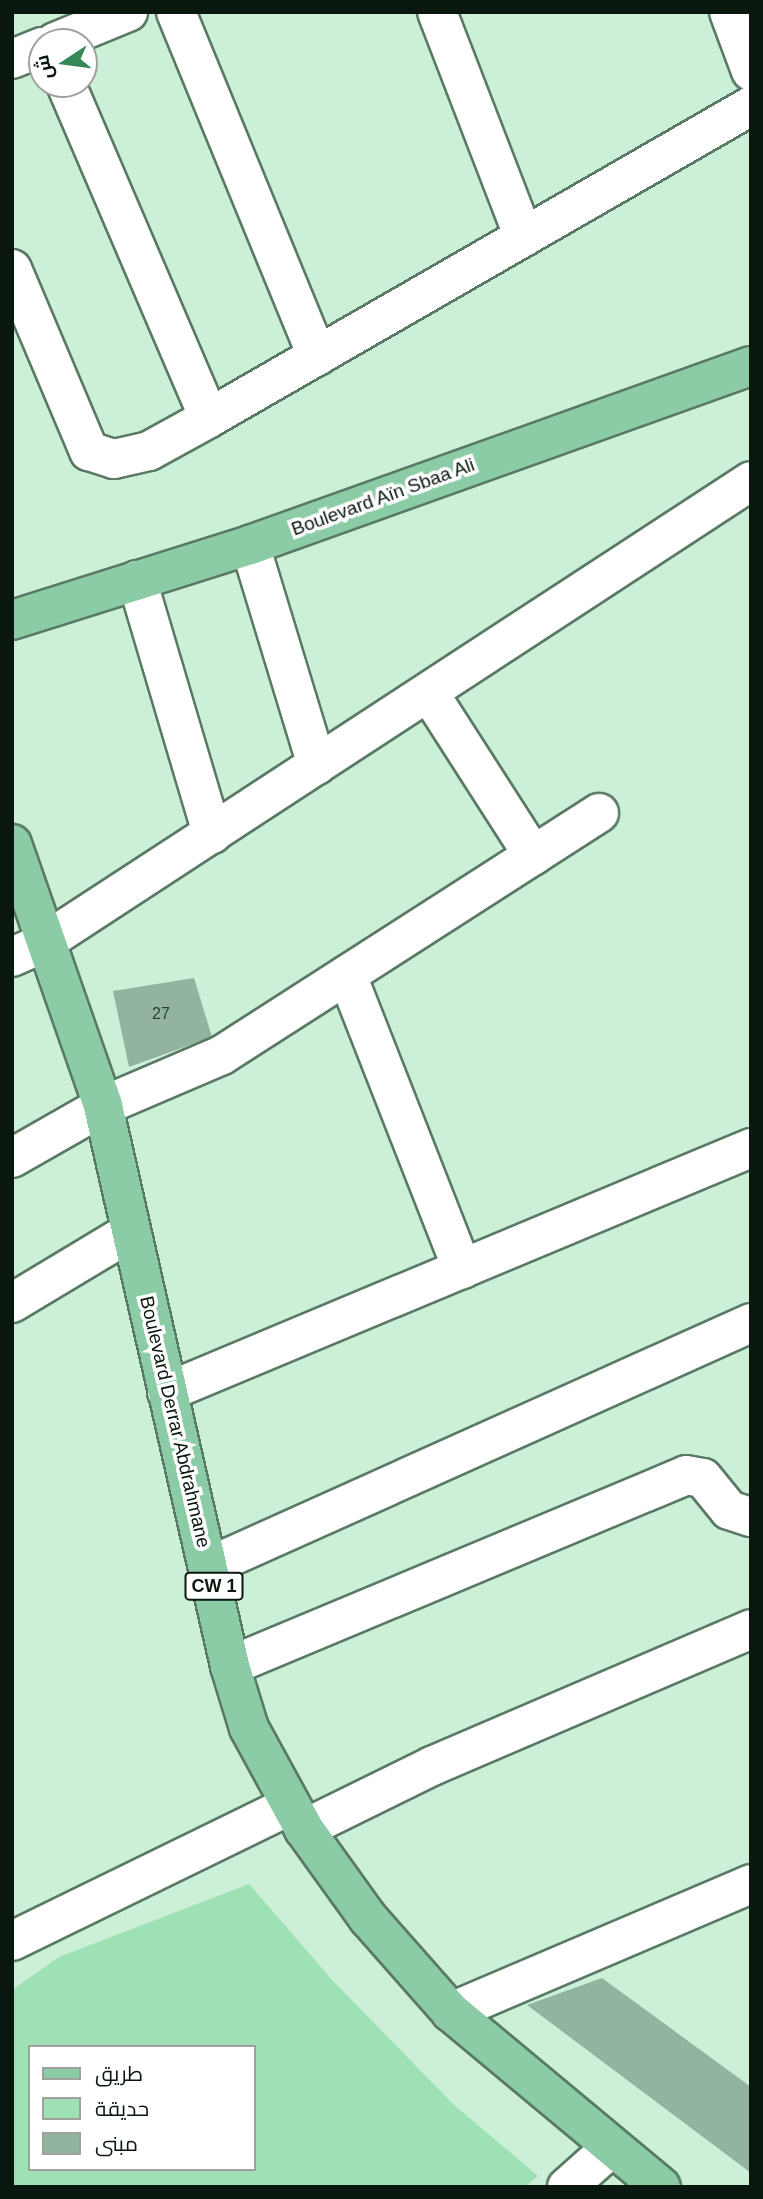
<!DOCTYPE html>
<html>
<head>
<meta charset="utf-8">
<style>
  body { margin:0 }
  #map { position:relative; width:763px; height:2199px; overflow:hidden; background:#ccefd7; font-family:Arial,Cairo,sans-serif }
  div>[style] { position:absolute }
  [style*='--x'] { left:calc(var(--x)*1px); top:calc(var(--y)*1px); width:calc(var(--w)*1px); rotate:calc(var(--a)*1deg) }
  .green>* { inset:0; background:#9de1b4 }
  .building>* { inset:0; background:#92b39d }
  .roads { filter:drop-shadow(2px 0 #597964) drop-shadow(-2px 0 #597964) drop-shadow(0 2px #597964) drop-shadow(0 -2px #597964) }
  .minor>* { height:38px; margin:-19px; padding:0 19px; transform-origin:19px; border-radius:19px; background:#fff }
  .major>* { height:38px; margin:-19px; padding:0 19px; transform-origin:19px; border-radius:19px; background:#8bcca7 }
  span { translate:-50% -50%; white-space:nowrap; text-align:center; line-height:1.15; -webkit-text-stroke:7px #fff; paint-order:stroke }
  .number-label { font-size:16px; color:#2c3e32 }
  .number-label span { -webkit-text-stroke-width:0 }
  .shield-label span { padding:2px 5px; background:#fff; border:2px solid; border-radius:5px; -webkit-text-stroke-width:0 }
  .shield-label { font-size:18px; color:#0a170f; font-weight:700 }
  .street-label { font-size:19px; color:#0a170f }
  .frame { position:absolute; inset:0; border:14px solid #0a170f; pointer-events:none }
  .legend { position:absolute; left:28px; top:2045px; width:228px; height:126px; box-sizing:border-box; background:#fff; border:2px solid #9da29f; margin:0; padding:9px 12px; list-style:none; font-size:21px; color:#0a170f }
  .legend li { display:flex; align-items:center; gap:14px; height:35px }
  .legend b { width:35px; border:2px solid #9da29f }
  .north { position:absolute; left:28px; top:28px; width:70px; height:70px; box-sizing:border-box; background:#fff; border:2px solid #9da29f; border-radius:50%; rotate:257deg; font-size:19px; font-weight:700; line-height:28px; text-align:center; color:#0a170f }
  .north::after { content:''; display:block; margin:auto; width:24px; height:32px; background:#378859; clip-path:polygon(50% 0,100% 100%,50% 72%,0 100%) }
</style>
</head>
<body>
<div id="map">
  <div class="green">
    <div style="clip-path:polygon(evenodd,249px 1884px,334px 1982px,453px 2104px,538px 2176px,525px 2187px,12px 2187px,12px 1990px,59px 1957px,249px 1884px,30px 2047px,254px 2047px,254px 2169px,30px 2169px,30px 2047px)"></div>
  </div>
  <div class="building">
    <div style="clip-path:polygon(194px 978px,212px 1037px,129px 1067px,113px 991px)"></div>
    <div style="clip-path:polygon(602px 1978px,751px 2087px,751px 2173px,527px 2005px)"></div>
  </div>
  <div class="roads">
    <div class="minor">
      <div style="--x:176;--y:12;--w:372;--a:67.7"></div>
      <div style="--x:437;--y:12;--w:241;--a:68.9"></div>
      <div style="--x:729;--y:12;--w:63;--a:69.6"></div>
      <div style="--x:55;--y:42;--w:79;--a:-22.3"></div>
      <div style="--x:12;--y:59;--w:32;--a:-22"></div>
      <div style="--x:12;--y:269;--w:198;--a:67.1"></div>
      <div style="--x:89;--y:451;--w:26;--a:18"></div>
      <div style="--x:114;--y:459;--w:36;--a:-13"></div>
      <div style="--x:149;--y:451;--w:68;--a:-28.8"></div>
      <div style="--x:209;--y:418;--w:363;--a:-113.2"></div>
      <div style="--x:209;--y:418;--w:625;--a:-29.93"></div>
      <div style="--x:250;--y:545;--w:230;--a:73.1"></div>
      <div style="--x:137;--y:580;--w:265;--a:73.5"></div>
      <div style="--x:429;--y:693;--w:193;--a:57.3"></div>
      <div style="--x:12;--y:957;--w:36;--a:-24"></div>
      <div style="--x:45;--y:942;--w:843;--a:-33.14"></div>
      <div style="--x:347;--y:975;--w:316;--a:68.6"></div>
      <div style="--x:12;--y:1158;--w:105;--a:-29.7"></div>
      <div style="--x:103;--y:1106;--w:129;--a:-23.2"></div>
      <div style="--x:222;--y:1055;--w:448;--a:-32.7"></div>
      <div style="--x:12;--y:1303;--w:138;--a:-31"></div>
      <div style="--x:167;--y:1392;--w:633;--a:-22.68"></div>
      <div style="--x:210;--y:1566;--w:593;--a:-24.19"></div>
      <div style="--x:230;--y:1666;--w:494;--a:-22.7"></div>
      <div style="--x:686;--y:1475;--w:17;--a:10"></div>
      <div style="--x:703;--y:1478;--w:41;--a:50.9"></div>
      <div style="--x:729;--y:1510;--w:23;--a:18"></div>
      <div style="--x:304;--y:1829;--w:143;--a:-26.2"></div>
      <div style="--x:432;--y:1766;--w:347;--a:-23.2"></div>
      <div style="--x:12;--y:1941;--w:308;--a:-26"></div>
      <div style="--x:451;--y:2012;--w:326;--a:-23.1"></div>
      <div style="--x:567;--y:2187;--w:59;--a:-41.6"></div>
    </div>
    <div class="major">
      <div style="--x:12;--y:620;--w:250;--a:-17.5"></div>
      <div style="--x:250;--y:545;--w:532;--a:-19.66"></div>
      <div style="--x:12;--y:844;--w:277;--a:70.8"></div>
      <div style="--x:103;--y:1106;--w:574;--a:77.22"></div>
      <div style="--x:230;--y:1666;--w:65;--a:73"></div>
      <div style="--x:249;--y:1728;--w:115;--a:61.4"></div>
      <div style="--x:304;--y:1829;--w:110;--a:54.3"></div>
      <div style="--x:368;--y:1918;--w:125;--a:48.6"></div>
      <div style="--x:451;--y:2012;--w:273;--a:39.8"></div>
    </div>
  </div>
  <div class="number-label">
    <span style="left:161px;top:1014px">27</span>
  </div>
  <div class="shield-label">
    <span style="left:214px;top:1586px">CW 1</span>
  </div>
  <div class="street-label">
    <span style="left:383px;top:497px;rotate:-20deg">Boulevard Aïn Sbaa Ali</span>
    <span style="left:175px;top:1422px;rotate:77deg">Boulevard Derrar Abdrahmane</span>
  </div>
  <div class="frame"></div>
  <ul class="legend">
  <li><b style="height:9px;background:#8bcca7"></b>طريق</li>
  <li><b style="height:19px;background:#9de1b4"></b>حديقة</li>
  <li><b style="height:19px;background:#92b39d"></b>مبنى</li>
  </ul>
  <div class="north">ش</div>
</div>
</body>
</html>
